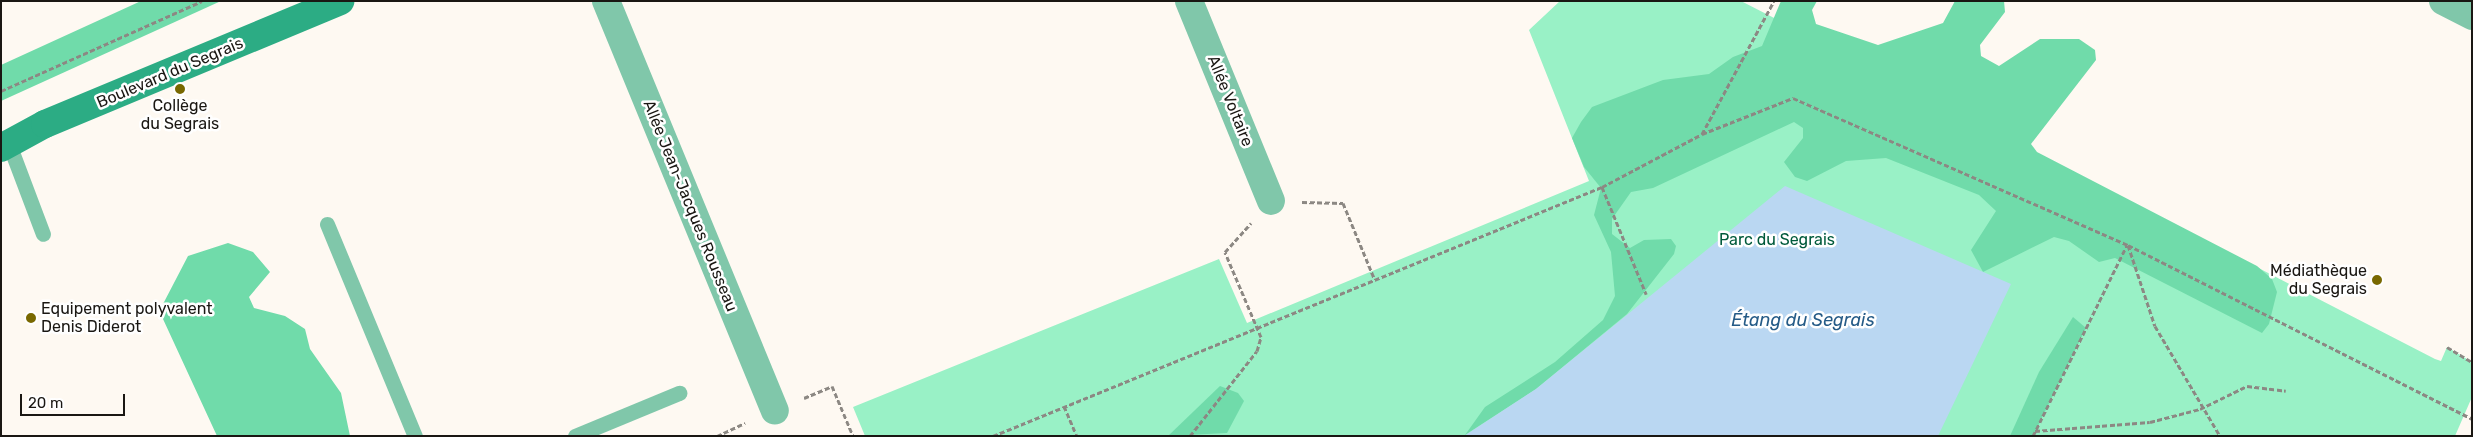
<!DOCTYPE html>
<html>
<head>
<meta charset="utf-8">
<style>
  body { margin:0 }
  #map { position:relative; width:2473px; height:437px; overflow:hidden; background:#fef9f2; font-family:Rubik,sans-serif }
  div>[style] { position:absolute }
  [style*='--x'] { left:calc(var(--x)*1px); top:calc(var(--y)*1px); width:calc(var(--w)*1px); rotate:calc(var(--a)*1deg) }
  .green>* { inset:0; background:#99f1c6 }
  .forest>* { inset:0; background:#70dbaa }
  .water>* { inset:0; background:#bad7f2 }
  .path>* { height:3px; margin-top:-1.5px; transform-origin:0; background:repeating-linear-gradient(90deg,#8c8883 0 5px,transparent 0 7.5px) }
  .lane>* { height:15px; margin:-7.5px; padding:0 7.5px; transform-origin:7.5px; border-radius:7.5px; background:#80c7aa }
  .street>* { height:28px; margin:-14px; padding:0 14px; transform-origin:14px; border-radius:14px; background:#80c7aa }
  .secondary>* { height:28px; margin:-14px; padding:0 14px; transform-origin:14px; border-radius:14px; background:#2cac84 }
  .dots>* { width:14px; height:14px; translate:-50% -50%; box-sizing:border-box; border:2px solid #fff; border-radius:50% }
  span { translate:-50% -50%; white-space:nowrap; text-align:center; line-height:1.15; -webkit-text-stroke:5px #fff; paint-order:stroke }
  .street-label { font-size:16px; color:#1a1713 }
  .poi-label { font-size:16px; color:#1a1713 }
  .right { translate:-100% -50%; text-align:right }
  .left { translate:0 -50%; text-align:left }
  .park-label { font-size:16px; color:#005a3b }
  .water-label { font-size:18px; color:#255b87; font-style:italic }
  .frame { position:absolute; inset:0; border:2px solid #1a1713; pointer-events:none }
  .scale { position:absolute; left:20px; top:394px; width:105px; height:22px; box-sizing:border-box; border:2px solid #1a1713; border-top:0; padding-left:6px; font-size:15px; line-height:18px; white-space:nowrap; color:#1a1713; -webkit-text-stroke:4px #fff; paint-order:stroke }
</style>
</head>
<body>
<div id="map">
  <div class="green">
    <div style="clip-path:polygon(1560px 1px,1741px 1px,2435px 359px,2441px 361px,2447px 347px,2472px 362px,2472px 397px,2455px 436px,865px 436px,853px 407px,1219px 259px,1247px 323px,1589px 181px,1529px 30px)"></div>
  </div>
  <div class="forest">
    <div style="clip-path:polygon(141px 1px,221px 1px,1px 101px,1px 65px)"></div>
    <div style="clip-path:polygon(1781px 1px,1817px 1px,1812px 10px,1816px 24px,1878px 45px,1943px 23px,1955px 1px,2004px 1px,2005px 12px,1980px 45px,1981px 56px,1999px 66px,2040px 39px,2079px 39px,2095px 50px,2096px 60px,2031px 144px,2037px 152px,2257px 266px,2272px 279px,2277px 292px,2269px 324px,2262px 333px,2115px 258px,2099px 262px,2069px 241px,2054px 237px,1983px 272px,1971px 250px,1996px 211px,1979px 195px,1886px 158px,1846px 161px,1807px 181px,1795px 177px,1784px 162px,1803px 138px,1803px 128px,1794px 122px,1653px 188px,1631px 192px,1612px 219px,1612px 234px,1630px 248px,1644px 240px,1671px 239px,1676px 246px,1674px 254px,1627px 314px,1536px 389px,1465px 435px,1485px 407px,1555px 362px,1603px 320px,1615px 296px,1611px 252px,1594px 215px,1601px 188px,1584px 167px,1572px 138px,1581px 122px,1592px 107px,1663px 80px,1709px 74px,1733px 57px,1762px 46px)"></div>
    <div style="clip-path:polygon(228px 243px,253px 252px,270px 272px,249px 297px,254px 308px,285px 316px,305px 329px,310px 349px,341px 393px,350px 436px,217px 436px,163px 319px,163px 304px,188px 256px)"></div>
    <div style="clip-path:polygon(2073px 317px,2086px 328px,2033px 436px,2010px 436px,2039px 372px)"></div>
    <div style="clip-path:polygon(1220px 386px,1238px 393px,1244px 401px,1227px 433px,1168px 436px)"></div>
  </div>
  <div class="water">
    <div style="clip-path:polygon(1785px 186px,2011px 284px,1938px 436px,1464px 436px,1536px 389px)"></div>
  </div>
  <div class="path">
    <div style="--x:1;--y:91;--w:220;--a:-24.1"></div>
    <div style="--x:1702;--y:134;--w:151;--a:-61.6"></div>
    <div style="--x:1602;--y:187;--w:116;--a:67.6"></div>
    <div style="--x:1302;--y:202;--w:41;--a:1.4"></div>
    <div style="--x:1343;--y:203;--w:81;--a:67.5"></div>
    <div style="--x:2128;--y:245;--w:85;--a:71.6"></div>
    <div style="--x:2155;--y:326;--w:128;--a:59.4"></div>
    <div style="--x:2447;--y:347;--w:29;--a:31"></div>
    <div style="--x:804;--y:398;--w:30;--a:-23"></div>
    <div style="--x:832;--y:386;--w:54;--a:67.2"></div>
    <div style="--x:1064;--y:406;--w:33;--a:67"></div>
    <div style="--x:2035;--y:431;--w:115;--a:-4.5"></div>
    <div style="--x:2150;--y:422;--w:52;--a:-14.6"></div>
    <div style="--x:2200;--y:409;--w:52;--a:-26.1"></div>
    <div style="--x:2247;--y:386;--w:39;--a:7"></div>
    <div style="--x:717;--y:436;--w:31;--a:-25"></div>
    <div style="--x:993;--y:436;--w:658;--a:-22.24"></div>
    <div style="--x:1602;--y:187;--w:113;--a:-27.9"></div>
    <div style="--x:1702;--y:134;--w:98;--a:-21.6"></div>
    <div style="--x:1793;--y:98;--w:366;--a:23.7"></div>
    <div style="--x:2128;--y:245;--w:386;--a:26.8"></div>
    <div style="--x:1190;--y:436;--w:108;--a:-51.8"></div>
    <div style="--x:1257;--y:351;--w:15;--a:-74"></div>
    <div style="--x:1261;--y:337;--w:92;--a:-113"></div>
    <div style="--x:1225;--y:252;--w:39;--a:-48"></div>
    <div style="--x:2033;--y:436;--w:213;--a:-63.8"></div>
  </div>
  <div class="lane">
    <div style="--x:9;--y:144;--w:96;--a:69.3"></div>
    <div style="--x:327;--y:224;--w:230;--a:67.5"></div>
    <div style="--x:575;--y:436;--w:113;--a:-22.5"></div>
  </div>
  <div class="street">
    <div style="--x:606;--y:1;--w:443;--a:67.6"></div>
    <div style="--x:1189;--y:1;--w:216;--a:67.7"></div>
    <div style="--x:2443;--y:1;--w:33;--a:27"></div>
  </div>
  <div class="secondary">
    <div style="--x:1;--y:148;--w:50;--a:-28.6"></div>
    <div style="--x:45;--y:124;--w:320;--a:-22.6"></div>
  </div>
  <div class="dots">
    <div style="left:180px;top:89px;background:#796800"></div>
    <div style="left:2377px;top:280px;background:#796800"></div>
    <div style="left:31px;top:318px;background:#796800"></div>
  </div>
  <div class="street-label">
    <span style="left:170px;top:73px;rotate:-23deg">Boulevard du Segrais</span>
    <span style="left:1230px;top:101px;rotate:68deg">Allée Voltaire</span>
    <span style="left:690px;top:206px;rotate:68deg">Allée Jean-Jacques Rousseau</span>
  </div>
  <div class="poi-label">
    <span style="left:180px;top:115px">Collège<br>du Segrais</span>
    <span class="right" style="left:2367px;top:280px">Médiathèque<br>du Segrais</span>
    <span class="left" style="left:41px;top:318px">Equipement polyvalent<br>Denis Diderot</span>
  </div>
  <div class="park-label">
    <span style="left:1777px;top:240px">Parc du Segrais</span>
  </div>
  <div class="water-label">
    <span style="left:1803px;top:320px">Étang du Segrais</span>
  </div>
  <div class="frame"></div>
  <div class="scale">20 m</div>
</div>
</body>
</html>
